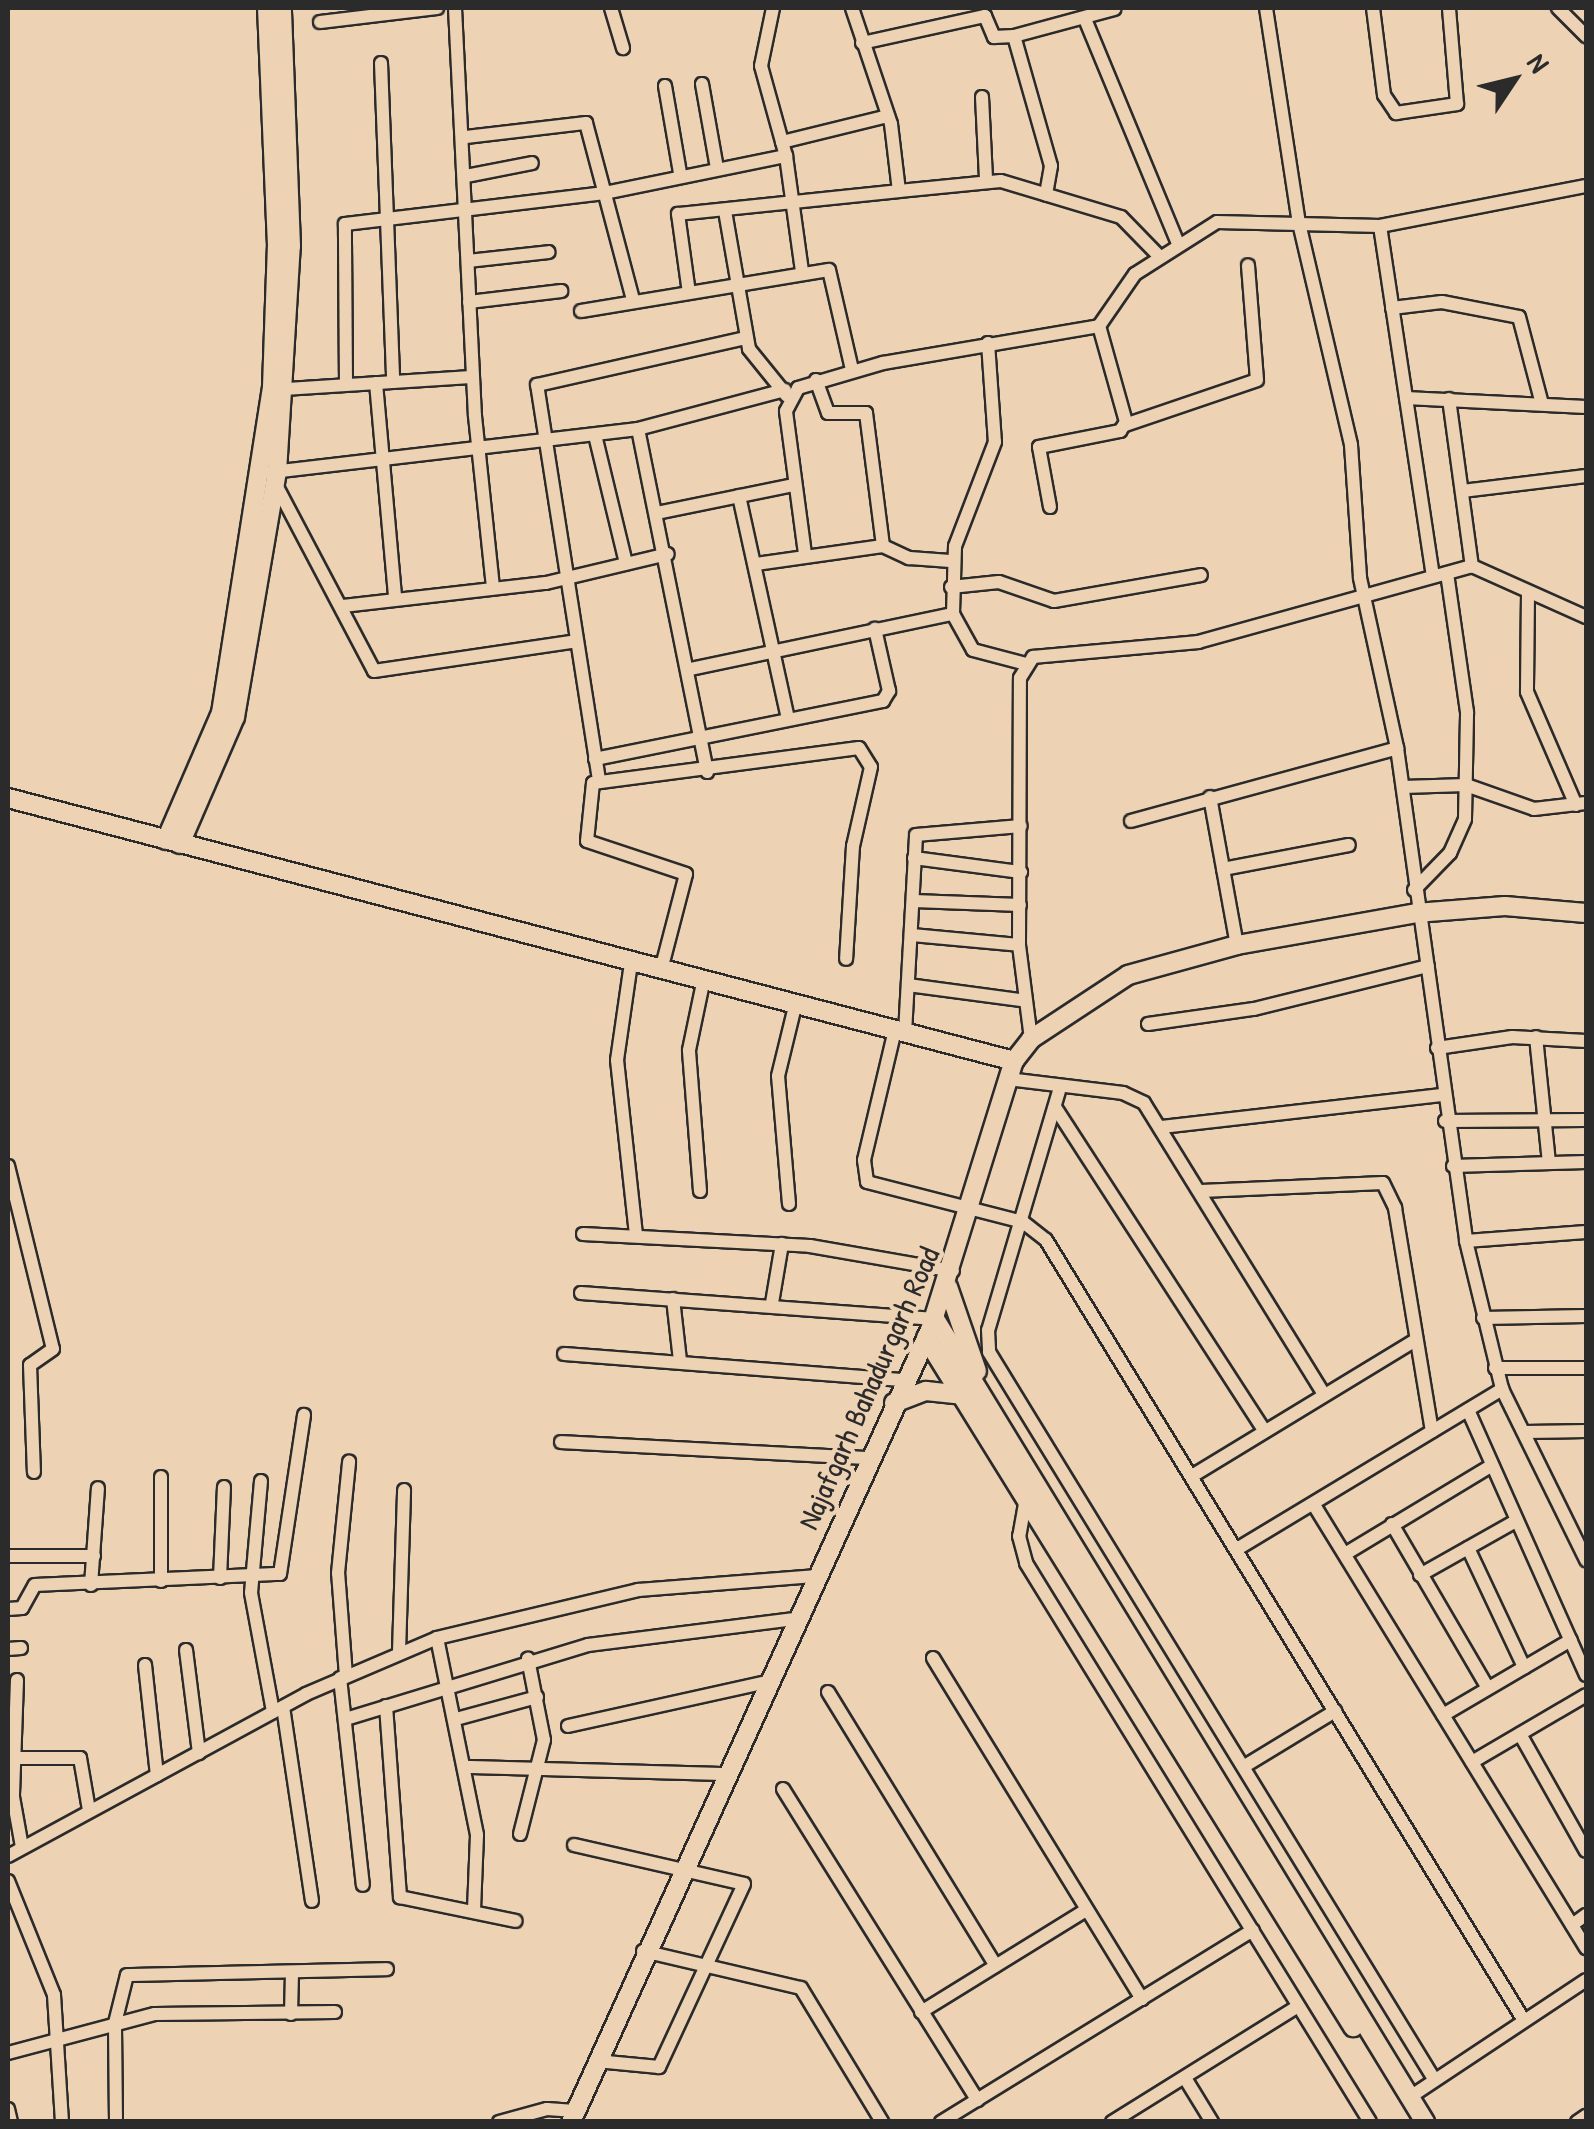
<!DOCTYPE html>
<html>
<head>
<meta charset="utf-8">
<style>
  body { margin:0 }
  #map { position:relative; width:1594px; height:2129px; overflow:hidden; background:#edd3b4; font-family:"Patrick Hand",sans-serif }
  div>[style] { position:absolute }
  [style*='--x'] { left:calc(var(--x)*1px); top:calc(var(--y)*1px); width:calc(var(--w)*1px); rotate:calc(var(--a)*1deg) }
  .roads { filter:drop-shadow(2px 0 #2b2b2b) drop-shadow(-2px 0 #2b2b2b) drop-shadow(0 2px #2b2b2b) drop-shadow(0 -2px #2b2b2b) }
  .street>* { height:12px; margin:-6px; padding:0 6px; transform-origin:6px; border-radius:6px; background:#edd3b4 }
  .secondary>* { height:18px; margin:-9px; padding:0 9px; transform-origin:9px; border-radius:9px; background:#edd3b4 }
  span { translate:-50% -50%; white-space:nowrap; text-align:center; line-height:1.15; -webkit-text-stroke:9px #edd3b4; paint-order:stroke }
  .street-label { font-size:30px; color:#2b2b2b }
  .frame { position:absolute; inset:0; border:10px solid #2b2b2b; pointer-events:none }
  .north { position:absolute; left:1464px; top:30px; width:100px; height:100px; -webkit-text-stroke:8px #edd3b4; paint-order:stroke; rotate:55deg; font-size:28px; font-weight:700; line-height:40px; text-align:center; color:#2b2b2b }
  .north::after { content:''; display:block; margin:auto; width:35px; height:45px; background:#2b2b2b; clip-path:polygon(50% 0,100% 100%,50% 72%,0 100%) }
</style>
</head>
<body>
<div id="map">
  <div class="roads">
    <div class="street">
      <div style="--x:455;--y:8;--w:408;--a:87.2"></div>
      <div style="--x:475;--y:416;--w:173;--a:84"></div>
      <div style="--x:611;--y:8;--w:42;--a:73.3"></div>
      <div style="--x:773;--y:8;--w:59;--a:101.7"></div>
      <div style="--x:761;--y:66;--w:93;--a:74.5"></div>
      <div style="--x:786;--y:156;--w:117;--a:82.1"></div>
      <div style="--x:852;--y:8;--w:122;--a:71.4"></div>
      <div style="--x:891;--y:124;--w:67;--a:83.2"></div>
      <div style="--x:899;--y:191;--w:102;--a:-5.6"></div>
      <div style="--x:1001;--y:181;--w:125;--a:16.7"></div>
      <div style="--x:1121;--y:217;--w:56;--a:45.7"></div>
      <div style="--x:1266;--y:8;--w:218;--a:81.3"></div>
      <div style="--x:1299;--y:223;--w:228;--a:76.8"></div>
      <div style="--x:1351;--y:445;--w:133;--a:86.1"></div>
      <div style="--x:1360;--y:578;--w:174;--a:77.7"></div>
      <div style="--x:1397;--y:748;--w:498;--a:82"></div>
      <div style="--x:1466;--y:1241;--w:152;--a:76.3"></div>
      <div style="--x:1502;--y:1389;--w:191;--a:63.8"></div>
      <div style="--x:1373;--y:8;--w:88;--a:82.8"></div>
      <div style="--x:1384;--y:95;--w:22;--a:56"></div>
      <div style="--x:1396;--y:113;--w:62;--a:-8.4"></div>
      <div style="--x:1457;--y:104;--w:96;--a:-94.8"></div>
      <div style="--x:1558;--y:8;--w:40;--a:45"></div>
      <div style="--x:1085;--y:19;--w:243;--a:67.5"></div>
      <div style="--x:320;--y:22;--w:118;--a:-6.8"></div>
      <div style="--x:1014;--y:36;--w:135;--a:74.1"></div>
      <div style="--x:1051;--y:166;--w:29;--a:100"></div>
      <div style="--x:862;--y:43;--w:126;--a:-12.4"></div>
      <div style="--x:985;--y:16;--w:23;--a:67"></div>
      <div style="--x:994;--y:37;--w:20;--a:-3"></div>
      <div style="--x:1014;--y:36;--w:104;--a:-15.1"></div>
      <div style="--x:381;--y:63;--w:319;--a:87.8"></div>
      <div style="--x:702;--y:84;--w:85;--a:79.9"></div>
      <div style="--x:665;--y:86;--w:88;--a:80.2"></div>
      <div style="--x:982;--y:97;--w:81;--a:87.2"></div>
      <div style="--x:466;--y:137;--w:121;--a:-6.7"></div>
      <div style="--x:586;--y:123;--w:183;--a:75.1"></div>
      <div style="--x:782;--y:142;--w:109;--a:-13.8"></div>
      <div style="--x:466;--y:176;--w:67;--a:-11.1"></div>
      <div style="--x:725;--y:211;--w:140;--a:80.1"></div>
      <div style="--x:749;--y:349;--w:60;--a:51"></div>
      <div style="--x:1380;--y:226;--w:354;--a:81.4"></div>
      <div style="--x:468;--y:261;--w:81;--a:-6.3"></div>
      <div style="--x:689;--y:293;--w:80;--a:-97.9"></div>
      <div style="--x:678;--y:214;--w:222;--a:-5.9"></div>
      <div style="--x:469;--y:302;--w:93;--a:-6.8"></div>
      <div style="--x:1392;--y:308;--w:50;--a:-6.8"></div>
      <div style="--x:1442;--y:302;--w:78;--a:11"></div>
      <div style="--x:1519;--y:317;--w:90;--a:75.2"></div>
      <div style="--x:581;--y:311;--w:251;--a:-9.4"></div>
      <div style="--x:829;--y:270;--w:103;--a:77"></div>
      <div style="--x:988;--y:343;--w:99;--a:86"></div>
      <div style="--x:995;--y:442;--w:111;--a:111"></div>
      <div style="--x:955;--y:546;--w:68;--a:91.7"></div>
      <div style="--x:953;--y:614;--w:41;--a:60.9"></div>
      <div style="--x:973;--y:650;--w:55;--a:14.8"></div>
      <div style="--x:816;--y:380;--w:35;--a:70"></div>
      <div style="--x:828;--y:413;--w:38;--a:0"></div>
      <div style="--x:866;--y:413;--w:134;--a:82.7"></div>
      <div style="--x:883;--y:546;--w:29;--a:25"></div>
      <div style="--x:909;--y:558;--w:42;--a:4.1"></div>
      <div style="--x:376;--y:383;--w:216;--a:84.9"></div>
      <div style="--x:346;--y:384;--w:160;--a:-90.4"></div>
      <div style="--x:345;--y:224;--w:262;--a:-6.8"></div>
      <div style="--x:605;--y:193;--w:185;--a:-11.6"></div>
      <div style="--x:286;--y:389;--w:187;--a:-3.7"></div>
      <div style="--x:1406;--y:398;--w:180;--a:2.9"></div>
      <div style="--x:1449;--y:399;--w:169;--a:82.2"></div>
      <div style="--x:1125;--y:425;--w:139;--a:-18.8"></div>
      <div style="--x:1257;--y:380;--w:115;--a:-94.5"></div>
      <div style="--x:638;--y:429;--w:350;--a:78.6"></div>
      <div style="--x:595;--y:435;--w:132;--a:76.4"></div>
      <div style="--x:272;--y:472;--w:369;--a:-6.7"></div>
      <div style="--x:638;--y:429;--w:152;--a:-14.9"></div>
      <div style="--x:275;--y:483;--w:212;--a:62.2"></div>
      <div style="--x:374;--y:671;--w:204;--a:-8.4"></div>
      <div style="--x:1462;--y:491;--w:125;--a:-6.9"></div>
      <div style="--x:739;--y:496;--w:227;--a:77.6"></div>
      <div style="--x:1050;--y:507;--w:61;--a:-100.4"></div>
      <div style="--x:1039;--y:447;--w:83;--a:-11.2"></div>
      <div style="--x:1120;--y:431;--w:11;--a:-56"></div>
      <div style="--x:1126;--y:422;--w:100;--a:-105.7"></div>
      <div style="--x:657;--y:513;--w:139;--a:-11.6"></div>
      <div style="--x:805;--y:554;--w:144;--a:-97.6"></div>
      <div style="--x:786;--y:411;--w:26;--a:-62"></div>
      <div style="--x:798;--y:388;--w:89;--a:-16.4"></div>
      <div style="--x:883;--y:363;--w:219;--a:-9.7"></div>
      <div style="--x:1099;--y:326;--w:63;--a:-55.3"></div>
      <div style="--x:1135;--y:274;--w:97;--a:-32.4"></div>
      <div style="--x:1217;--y:222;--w:163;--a:1.4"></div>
      <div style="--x:1380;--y:226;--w:210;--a:-11"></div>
      <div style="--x:756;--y:564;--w:128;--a:-8.1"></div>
      <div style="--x:951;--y:587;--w:48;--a:-5.9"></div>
      <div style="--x:999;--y:582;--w:58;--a:19.1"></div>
      <div style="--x:1054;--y:601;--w:149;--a:-10"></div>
      <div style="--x:1528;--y:593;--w:99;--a:90.6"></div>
      <div style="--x:1527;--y:692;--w:123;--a:66.6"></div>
      <div style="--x:343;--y:606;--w:204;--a:-6.5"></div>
      <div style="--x:546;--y:583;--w:125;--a:-13.4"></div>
      <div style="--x:691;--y:669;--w:268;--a:-11.9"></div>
      <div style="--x:595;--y:759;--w:294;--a:-11.4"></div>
      <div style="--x:883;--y:701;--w:12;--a:-59"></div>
      <div style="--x:889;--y:691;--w:64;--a:-102.7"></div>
      <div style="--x:599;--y:780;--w:400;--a:-98.9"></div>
      <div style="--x:537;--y:385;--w:214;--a:-12.7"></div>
      <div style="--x:1403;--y:787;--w:63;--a:-1.8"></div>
      <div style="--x:1466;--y:785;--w:72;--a:19.4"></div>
      <div style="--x:1534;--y:809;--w:52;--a:-6.6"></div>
      <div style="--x:1210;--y:797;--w:150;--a:79.7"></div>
      <div style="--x:1131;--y:821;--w:276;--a:-15.3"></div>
      <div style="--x:914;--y:858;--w:108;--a:7.5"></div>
      <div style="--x:1223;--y:869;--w:128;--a:-10.8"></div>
      <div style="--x:1414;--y:890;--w:52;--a:-45.8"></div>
      <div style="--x:1450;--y:853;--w:37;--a:-66"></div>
      <div style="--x:1465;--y:819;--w:107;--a:-88.9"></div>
      <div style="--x:1467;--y:712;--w:140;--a:-98.2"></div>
      <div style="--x:914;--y:901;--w:106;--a:2.2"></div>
      <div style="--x:912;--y:935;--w:107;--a:5.3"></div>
      <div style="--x:631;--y:963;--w:98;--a:98.2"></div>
      <div style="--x:617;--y:1060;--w:175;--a:83.8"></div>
      <div style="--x:661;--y:970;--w:99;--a:-75.4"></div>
      <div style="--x:686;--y:874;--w:104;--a:-161.6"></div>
      <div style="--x:587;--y:841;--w:58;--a:-84.1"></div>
      <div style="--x:593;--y:783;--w:268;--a:-7.5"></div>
      <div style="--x:859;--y:748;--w:22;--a:58"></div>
      <div style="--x:871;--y:767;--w:81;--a:102.8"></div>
      <div style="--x:853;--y:846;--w:113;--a:93.5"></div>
      <div style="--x:908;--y:985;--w:114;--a:7.6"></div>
      <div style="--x:1148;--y:1024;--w:107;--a:-8.1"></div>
      <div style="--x:1254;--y:1009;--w:179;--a:-13.9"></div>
      <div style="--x:895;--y:1030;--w:134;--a:103.4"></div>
      <div style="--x:864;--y:1160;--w:22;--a:82"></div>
      <div style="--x:867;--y:1182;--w:161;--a:14.4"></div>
      <div style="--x:1023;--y:1222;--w:29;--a:38"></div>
      <div style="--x:1046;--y:1240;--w:913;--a:58.52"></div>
      <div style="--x:905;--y:1033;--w:198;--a:-86.8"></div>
      <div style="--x:916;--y:835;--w:105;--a:-4.9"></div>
      <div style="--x:1536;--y:1037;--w:126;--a:84.1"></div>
      <div style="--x:1031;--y:1039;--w:95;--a:-97.3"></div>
      <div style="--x:1019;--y:945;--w:267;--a:-89.8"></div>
      <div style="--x:1020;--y:678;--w:25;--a:-58"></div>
      <div style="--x:1033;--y:657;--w:166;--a:-5.2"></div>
      <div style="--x:1198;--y:642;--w:284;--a:-15.5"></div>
      <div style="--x:1472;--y:566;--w:125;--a:24.1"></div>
      <div style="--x:1437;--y:1048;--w:76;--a:-8.3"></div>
      <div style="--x:1512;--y:1037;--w:74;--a:3.1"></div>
      <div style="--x:1008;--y:1079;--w:116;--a:6.9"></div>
      <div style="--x:1123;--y:1093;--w:23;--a:25"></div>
      <div style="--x:1144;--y:1103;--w:343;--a:58.3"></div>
      <div style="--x:1059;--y:1091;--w:249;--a:106.5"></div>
      <div style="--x:988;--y:1330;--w:22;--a:87"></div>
      <div style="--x:989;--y:1352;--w:852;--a:58.53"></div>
      <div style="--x:1055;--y:1107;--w:386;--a:57.1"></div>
      <div style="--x:1445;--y:1121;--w:141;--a:-0.4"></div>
      <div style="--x:1161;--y:1127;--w:283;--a:-6.5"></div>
      <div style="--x:8;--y:1166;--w:188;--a:76.2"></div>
      <div style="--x:53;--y:1349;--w:28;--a:145"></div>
      <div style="--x:30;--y:1365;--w:107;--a:87.9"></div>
      <div style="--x:1453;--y:1166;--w:133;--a:-1.7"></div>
      <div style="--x:700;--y:1191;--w:141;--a:-94.5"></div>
      <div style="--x:689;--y:1050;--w:68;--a:-78.2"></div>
      <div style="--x:1201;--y:1191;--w:182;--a:-2.5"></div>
      <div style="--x:1383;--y:1183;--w:28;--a:64"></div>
      <div style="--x:1395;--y:1208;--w:226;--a:80.6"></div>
      <div style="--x:789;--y:1204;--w:128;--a:-94.9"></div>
      <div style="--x:778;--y:1076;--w:72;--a:-76.3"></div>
      <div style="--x:583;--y:1234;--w:227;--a:3"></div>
      <div style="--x:810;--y:1246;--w:145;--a:9.9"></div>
      <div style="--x:1466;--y:1241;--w:120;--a:-4.3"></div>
      <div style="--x:581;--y:1293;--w:355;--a:4.2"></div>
      <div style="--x:673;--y:1299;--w:61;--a:83.5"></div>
      <div style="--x:772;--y:1303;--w:60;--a:-80.4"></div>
      <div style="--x:1483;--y:1318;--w:103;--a:-1.1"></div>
      <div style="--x:564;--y:1354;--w:342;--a:4.4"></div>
      <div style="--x:1495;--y:1368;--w:91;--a:0"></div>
      <div style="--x:1468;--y:1410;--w:290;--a:66"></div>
      <div style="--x:1524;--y:1432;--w:62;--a:-0.9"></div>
      <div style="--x:561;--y:1442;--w:309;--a:3"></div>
      <div style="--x:1192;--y:1476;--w:262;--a:-31.3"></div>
      <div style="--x:161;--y:1477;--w:104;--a:90"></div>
      <div style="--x:261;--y:1481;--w:112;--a:95.1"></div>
      <div style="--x:251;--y:1593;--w:121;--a:79.5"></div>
      <div style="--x:1026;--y:1498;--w:39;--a:100"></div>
      <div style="--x:1019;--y:1536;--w:28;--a:75"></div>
      <div style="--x:1026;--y:1563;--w:656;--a:58.39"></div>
      <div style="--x:1314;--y:1505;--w:520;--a:58.45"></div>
      <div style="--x:1392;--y:1524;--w:190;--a:59.7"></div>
      <div style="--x:1468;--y:1548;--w:132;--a:64.8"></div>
      <div style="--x:1237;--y:1549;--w:310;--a:-31.1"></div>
      <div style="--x:1345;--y:1554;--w:170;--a:-31.1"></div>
      <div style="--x:8;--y:1556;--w:86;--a:0"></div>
      <div style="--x:1420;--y:1575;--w:110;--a:-29.4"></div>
      <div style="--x:220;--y:1578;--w:91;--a:-87.5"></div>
      <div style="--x:91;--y:1585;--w:97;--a:-85.9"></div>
      <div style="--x:8;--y:1609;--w:14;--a:-4"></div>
      <div style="--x:22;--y:1608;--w:26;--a:-61"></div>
      <div style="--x:35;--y:1585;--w:245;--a:-2.6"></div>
      <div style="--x:280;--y:1574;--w:161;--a:-81.4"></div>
      <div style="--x:437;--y:1638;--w:201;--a:78.5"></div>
      <div style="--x:477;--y:1835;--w:76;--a:92.3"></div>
      <div style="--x:8;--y:1649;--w:13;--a:-4"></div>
      <div style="--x:186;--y:1650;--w:104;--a:82.8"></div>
      <div style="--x:399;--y:1652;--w:162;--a:-88.2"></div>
      <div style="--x:933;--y:1658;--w:400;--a:58.5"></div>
      <div style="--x:145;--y:1665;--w:111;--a:83.8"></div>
      <div style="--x:346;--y:1676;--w:103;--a:-94.4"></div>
      <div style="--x:338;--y:1573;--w:112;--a:-84.3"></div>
      <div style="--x:340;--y:1678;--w:208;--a:83.7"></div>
      <div style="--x:17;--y:1680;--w:117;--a:92"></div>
      <div style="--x:13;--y:1797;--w:51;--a:79.8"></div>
      <div style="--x:828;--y:1692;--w:321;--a:58.5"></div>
      <div style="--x:386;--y:1706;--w:192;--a:85.8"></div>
      <div style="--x:400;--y:1897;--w:118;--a:11.7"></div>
      <div style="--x:283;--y:1707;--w:196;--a:81.5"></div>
      <div style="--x:1443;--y:1715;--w:148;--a:-30.4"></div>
      <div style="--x:349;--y:1718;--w:250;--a:-17"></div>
      <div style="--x:588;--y:1645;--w:208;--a:-7.2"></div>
      <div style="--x:456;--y:1719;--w:84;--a:-15.2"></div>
      <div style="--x:568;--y:1726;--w:203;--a:-12.5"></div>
      <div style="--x:1520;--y:1734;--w:134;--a:60.6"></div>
      <div style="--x:14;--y:1758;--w:66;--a:0"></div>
      <div style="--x:80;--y:1758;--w:53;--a:80.2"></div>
      <div style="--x:1472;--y:1762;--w:132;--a:-30.4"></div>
      <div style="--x:1248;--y:1764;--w:102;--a:-31.3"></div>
      <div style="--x:468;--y:1767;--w:257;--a:1.6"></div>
      <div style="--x:783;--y:1789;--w:367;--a:58"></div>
      <div style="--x:520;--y:1834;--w:97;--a:-75.7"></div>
      <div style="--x:544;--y:1740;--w:83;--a:-101.2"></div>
      <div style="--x:574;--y:1845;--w:174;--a:12.9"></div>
      <div style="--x:744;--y:1884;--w:202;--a:114.9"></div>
      <div style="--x:659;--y:2067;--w:63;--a:-174.6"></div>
      <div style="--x:8;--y:1856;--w:339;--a:-28.5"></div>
      <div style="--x:306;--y:1694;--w:142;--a:-23.1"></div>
      <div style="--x:437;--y:1638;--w:207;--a:-13.4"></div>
      <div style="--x:638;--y:1590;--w:177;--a:-4.5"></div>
      <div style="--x:8;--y:1881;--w:123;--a:68"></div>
      <div style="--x:54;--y:1995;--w:127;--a:86.4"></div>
      <div style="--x:1572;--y:1925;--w:17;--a:-36"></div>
      <div style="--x:643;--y:1951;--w:162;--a:13.2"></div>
      <div style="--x:801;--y:1988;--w:157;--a:58.8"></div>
      <div style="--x:921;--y:2012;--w:190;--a:-31.7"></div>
      <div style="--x:291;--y:2014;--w:40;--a:-88.6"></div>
      <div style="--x:8;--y:2053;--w:152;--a:-14.9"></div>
      <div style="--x:155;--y:2014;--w:180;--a:-0.6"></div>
      <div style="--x:1185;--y:2078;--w:52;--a:58.5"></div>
      <div style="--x:1410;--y:2097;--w:211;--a:-33.6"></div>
      <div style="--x:8;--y:2109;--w:13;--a:77"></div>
      <div style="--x:116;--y:2122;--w:99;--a:-90.6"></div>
      <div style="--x:115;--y:2023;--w:49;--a:-76"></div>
      <div style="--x:127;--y:1975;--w:260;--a:-1.3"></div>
      <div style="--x:499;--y:2122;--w:50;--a:-15.2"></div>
      <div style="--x:547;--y:2109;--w:28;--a:4"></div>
      <div style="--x:941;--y:2122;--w:366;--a:-31.6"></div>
      <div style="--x:1112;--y:2122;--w:219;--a:-31.9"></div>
      <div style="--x:1577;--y:2122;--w:11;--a:-34"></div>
    </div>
    <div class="secondary">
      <div style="--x:8;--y:798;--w:1040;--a:14.65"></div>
      <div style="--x:166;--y:840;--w:138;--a:-66.6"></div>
      <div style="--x:221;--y:713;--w:330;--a:-81.1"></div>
      <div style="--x:272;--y:387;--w:141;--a:-88"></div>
      <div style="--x:277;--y:246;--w:238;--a:-92.4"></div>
      <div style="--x:180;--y:844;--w:138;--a:-66.6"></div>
      <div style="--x:235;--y:717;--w:249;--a:-80.3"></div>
      <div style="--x:277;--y:472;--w:226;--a:-86.5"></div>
      <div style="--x:291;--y:246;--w:238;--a:-92.2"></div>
      <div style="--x:948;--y:1287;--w:89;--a:71"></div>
      <div style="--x:935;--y:1319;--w:941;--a:58.61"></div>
      <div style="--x:926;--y:1338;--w:811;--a:58.21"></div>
      <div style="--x:894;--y:1403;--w:34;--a:-21"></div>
      <div style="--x:926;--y:1391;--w:38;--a:6"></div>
      <div style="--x:571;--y:2122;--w:870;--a:-65.62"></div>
      <div style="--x:930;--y:1330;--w:282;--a:-72.7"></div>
      <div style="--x:1014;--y:1061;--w:28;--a:-52"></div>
      <div style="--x:1031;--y:1039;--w:116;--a:-33.4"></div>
      <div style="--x:1128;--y:975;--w:113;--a:-15.4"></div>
      <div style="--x:1237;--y:945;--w:182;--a:-10.1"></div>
      <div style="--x:1416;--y:913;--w:89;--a:-4.5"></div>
      <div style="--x:1505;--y:906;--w:81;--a:4.9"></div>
    </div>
  </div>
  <div class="street-label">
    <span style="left:868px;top:1388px;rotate:-66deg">Najafgarh Bahadurgarh Road</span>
  </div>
  <div class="frame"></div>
  <div class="north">N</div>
</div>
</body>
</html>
